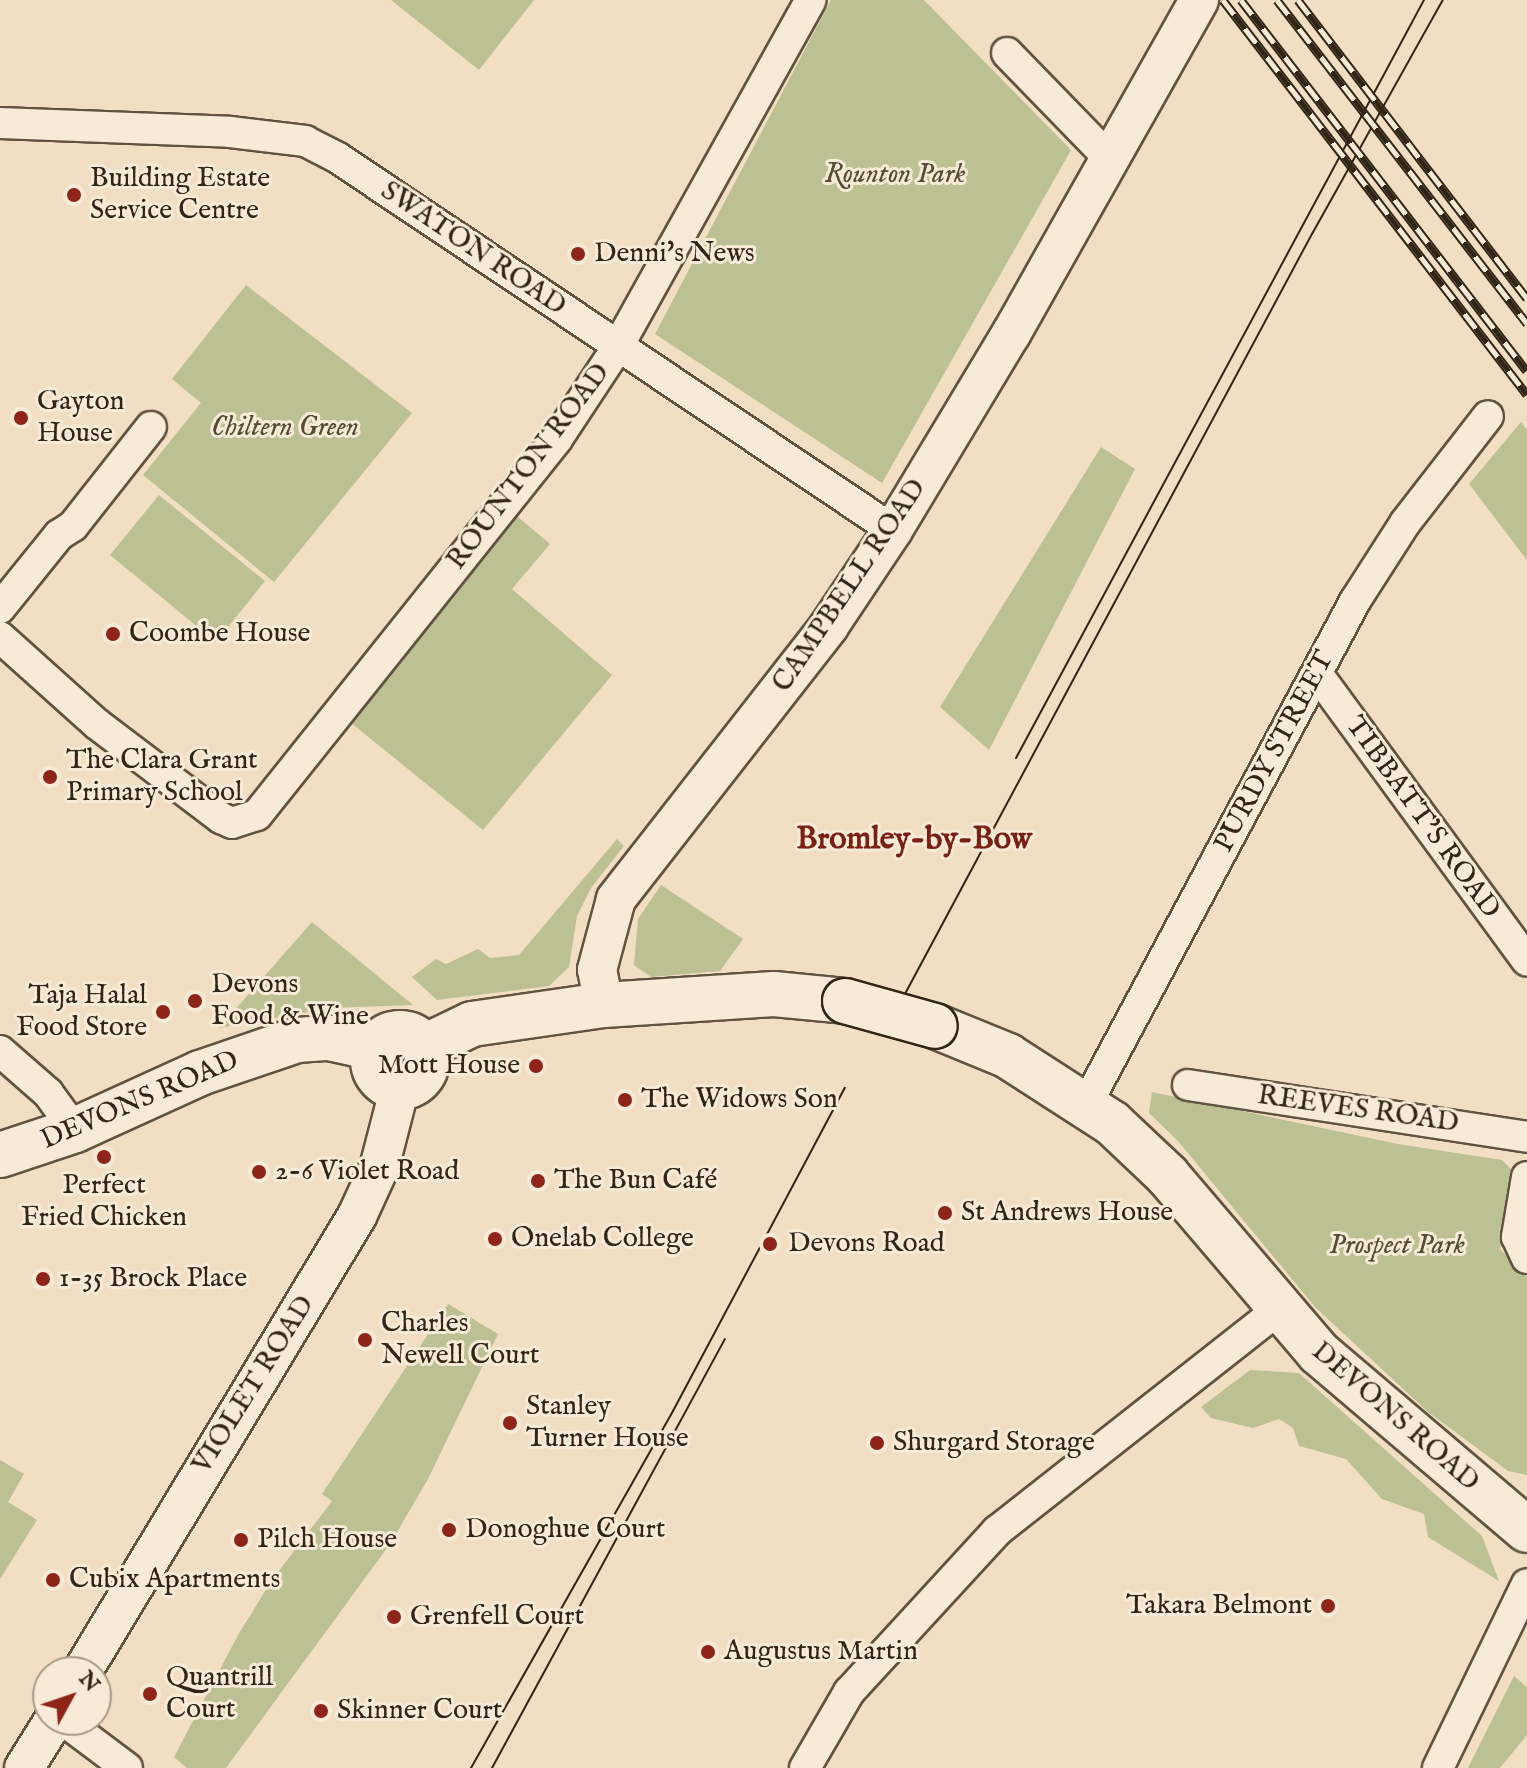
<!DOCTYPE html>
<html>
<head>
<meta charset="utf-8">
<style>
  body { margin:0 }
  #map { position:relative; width:1527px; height:1768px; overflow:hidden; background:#f2dec2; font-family:"IM FELL English",serif }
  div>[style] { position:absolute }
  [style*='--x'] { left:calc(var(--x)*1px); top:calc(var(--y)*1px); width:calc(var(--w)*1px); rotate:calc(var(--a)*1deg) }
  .green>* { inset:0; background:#bbc193 }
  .roads { filter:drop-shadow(2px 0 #615340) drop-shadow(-2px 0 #615340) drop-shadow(0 2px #615340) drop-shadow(0 -2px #615340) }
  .minor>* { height:30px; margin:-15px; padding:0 15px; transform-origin:15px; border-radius:15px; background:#f7ead7 }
  .tertiary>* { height:38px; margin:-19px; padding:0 19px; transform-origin:19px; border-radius:19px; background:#f7ead7 }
  .secondary>* { height:44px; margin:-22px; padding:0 22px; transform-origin:22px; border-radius:22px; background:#f7ead7 }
  .secondary>.ring { margin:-22px; padding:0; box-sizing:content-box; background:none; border:44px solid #f7ead7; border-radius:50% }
  .tram>* { height:2px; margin:-1px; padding:0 1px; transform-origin:1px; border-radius:1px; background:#312515 }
  .rail>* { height:9px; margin-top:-4.5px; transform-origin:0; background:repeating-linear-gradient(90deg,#f7ead7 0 18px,#312515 0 36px); box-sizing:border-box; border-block:2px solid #312515 }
  .bridges { filter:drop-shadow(2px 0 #312515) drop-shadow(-2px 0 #312515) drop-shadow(0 2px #312515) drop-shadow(0 -2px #312515) }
  .secondary-bridge>* { height:44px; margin:-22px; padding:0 22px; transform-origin:22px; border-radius:22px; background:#f7ead7 }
  .dots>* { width:22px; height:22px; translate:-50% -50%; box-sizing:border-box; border:4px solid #f7ead7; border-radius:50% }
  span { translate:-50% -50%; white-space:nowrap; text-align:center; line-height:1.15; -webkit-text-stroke:6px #f7ead7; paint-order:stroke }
  .park-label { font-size:28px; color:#544c34; font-style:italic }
  .poi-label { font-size:28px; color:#312515 }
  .left { translate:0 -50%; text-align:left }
  .right { translate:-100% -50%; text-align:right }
  .street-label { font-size:28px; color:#312515 }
  .quarter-label { font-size:32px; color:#7a1f14; font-weight:700 }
  .north { position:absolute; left:32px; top:1656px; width:80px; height:80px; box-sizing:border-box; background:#f7ead7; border:2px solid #a89b89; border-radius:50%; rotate:50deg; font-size:22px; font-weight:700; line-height:32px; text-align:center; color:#312515 }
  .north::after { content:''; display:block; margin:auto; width:28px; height:36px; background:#8f2418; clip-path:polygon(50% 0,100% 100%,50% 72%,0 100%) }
</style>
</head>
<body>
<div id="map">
  <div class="green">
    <div style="clip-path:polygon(391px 0,534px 0,479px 70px)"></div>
    <div style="clip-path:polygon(831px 0,924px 0,1071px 150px,882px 483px,655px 334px)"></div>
    <div style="clip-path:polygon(246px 285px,412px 413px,274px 582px,143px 475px,201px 403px,172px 379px)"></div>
    <div style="clip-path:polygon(1521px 422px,1527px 430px,1527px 560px,1469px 484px)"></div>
    <div style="clip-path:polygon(1101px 447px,1135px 469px,989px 750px,940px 707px)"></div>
    <div style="clip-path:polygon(159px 495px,265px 581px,216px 642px,110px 555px)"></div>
    <div style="clip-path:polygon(517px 516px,550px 544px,512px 589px,612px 675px,483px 830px,350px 722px)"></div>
    <div style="clip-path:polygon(617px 839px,624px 846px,591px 888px,577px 916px,569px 967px,549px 986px,437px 1000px,412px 977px,436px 959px,446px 964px,478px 949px,490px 958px,519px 955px)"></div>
    <div style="clip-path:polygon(661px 885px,743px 939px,720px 971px,651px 977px,634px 965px,638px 919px)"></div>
    <div style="clip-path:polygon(312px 922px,413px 1005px,331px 1008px,219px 1028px)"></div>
    <div style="clip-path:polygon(1152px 1092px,1398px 1144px,1502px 1160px,1513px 1171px,1500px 1249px,1527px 1277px,1527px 1475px,1508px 1471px,1428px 1412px,1315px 1307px,1178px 1141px,1149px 1113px)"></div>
    <div style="clip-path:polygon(448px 1304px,498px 1334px,428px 1479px,390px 1544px,226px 1768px,187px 1768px,174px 1757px,238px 1635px,272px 1580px,332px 1501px,322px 1494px)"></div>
    <div style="clip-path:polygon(1250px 1370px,1299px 1373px,1482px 1536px,1499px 1581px,1428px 1537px,1424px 1514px,1382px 1499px,1346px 1459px,1299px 1446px,1293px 1428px,1279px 1419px,1253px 1428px,1211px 1418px,1201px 1407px)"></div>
    <div style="clip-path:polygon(0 1460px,24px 1474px,8px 1502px,37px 1520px,0 1579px)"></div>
    <div style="clip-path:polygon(1514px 1676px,1527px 1687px,1527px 1735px,1500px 1768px,1468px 1768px)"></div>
  </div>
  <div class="roads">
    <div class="minor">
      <div style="--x:1007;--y:53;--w:146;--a:45.8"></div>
      <div style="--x:0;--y:123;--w:230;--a:2.2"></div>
      <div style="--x:230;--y:132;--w:76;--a:6.8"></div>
      <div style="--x:305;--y:141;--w:37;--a:27"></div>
      <div style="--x:338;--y:158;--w:668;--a:33.83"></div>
      <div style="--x:0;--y:608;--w:94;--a:-51.1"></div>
      <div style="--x:59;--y:535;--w:17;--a:-33"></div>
      <div style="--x:73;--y:526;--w:126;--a:-51.8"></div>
      <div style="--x:0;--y:637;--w:130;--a:41.9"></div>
      <div style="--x:97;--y:724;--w:156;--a:37.2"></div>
      <div style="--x:221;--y:818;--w:12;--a:24"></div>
      <div style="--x:232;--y:823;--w:26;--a:-18"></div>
      <div style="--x:257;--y:815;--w:481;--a:-51.4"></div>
      <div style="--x:557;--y:439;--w:109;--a:-56.6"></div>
      <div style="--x:617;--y:348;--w:398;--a:-60.9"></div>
      <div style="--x:1318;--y:675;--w:354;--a:53.8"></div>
      <div style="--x:0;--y:1051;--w:64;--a:41.2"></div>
      <div style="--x:48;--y:1093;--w:46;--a:53.9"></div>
      <div style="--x:1188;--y:1085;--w:343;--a:8.7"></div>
      <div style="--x:1087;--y:1103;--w:569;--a:-61.9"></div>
      <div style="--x:1355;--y:601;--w:93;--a:-57.3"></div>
      <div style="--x:1405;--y:523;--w:135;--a:-52.2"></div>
      <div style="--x:1527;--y:1177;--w:61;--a:99.5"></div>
      <div style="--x:1517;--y:1237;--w:23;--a:65"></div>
      <div style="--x:63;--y:1720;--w:80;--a:36.9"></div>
      <div style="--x:805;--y:1768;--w:88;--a:-59.9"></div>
      <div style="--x:849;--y:1692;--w:219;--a:-47.4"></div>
      <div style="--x:997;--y:1531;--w:357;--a:-38.2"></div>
      <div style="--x:1438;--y:1768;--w:204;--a:-64.2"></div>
    </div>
    <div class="tertiary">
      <div style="--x:604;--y:1005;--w:36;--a:-101"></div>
      <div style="--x:597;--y:970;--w:73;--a:-75"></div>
      <div style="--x:616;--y:899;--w:346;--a:-52"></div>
      <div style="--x:829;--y:626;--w:115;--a:-56.3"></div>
      <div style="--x:893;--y:530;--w:229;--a:-59"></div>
      <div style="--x:1011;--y:334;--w:383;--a:-60.6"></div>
      <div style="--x:82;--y:1672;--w:533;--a:-58.91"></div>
      <div style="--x:357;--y:1216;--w:53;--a:-65.4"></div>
      <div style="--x:379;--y:1168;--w:84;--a:-75.5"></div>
      <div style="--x:24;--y:1768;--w:57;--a:-58"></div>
    </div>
    <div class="secondary">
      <div style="--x:935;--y:1026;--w:79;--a:22.3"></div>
      <div style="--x:1008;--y:1056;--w:124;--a:32.8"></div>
      <div style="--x:1112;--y:1123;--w:76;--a:43.4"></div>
      <div style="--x:1167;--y:1175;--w:234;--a:49.5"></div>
      <div style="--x:1319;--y:1353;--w:273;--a:40.4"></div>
      <div class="ring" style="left:373px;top:1033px;width:10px;height:10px"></div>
      <div style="--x:424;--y:1047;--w:53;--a:-25.6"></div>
      <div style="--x:472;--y:1024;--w:133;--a:-8.2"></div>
      <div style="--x:604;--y:1005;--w:170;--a:-3.7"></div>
      <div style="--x:774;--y:994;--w:71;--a:5.6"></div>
      <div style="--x:0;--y:1155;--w:79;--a:-18.4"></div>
      <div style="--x:75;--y:1130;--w:137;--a:-24.5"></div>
      <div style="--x:200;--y:1073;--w:102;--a:-18.8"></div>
      <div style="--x:297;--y:1040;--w:32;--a:-4"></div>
      <div style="--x:329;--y:1038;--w:47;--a:12.3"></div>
    </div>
  </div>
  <div class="tram">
    <div style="--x:1016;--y:758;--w:861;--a:-61.71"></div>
    <div style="--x:906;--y:992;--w:860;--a:-61.83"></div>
    <div style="--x:1312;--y:234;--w:268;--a:-60.8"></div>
    <div style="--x:471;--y:1768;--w:410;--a:-60.5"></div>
    <div style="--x:673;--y:1411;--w:366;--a:-62"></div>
    <div style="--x:492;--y:1768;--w:488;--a:-61.5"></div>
  </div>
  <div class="rail">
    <div style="--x:1223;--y:0;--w:498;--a:52.4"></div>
    <div style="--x:1241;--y:0;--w:468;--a:52.4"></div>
    <div style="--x:1277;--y:0;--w:409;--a:52.3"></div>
    <div style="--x:1298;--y:0;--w:376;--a:52.5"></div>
  </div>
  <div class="bridges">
    <div class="secondary-bridge">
      <div style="--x:845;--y:1001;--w:93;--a:15.5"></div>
    </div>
  </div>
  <div class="dots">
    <div style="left:74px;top:195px;background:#8f2418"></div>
    <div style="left:578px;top:254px;background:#8f2418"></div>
    <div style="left:21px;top:418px;background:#8f2418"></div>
    <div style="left:113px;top:634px;background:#8f2418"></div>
    <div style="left:50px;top:777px;background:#8f2418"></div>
    <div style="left:195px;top:1001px;background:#8f2418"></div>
    <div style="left:163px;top:1012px;background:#8f2418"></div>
    <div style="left:536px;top:1066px;background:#8f2418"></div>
    <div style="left:625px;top:1100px;background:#8f2418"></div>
    <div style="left:104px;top:1157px;background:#8f2418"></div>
    <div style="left:259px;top:1172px;background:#8f2418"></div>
    <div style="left:538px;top:1181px;background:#8f2418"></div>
    <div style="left:945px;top:1213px;background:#8f2418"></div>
    <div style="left:495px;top:1239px;background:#8f2418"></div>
    <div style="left:770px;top:1244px;background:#8f2418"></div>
    <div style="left:43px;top:1279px;background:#8f2418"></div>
    <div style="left:365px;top:1340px;background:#8f2418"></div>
    <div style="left:510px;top:1423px;background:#8f2418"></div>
    <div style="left:877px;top:1443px;background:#8f2418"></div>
    <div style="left:449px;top:1530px;background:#8f2418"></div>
    <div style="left:241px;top:1540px;background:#8f2418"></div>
    <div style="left:53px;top:1580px;background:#8f2418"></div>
    <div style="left:1328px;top:1606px;background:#8f2418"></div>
    <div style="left:394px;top:1617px;background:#8f2418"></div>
    <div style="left:708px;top:1652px;background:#8f2418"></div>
    <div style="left:150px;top:1694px;background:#8f2418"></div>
    <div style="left:321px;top:1711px;background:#8f2418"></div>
  </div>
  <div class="park-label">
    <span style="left:895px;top:175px">Rounton Park</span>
    <span style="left:285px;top:428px">Chiltern Green</span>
    <span style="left:1397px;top:1246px">Prospect Park</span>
  </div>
  <div class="poi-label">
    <span class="left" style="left:90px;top:195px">Building Estate<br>Service Centre</span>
    <span class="left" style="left:594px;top:254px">Denni's News</span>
    <span class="left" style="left:37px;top:418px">Gayton<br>House</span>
    <span class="left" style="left:129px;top:634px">Coombe House</span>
    <span class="left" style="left:66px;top:777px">The Clara Grant<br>Primary School</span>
    <span class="left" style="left:211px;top:1001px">Devons<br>Food &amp; Wine</span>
    <span class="right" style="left:147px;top:1012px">Taja Halal<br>Food Store</span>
    <span class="right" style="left:520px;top:1066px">Mott House</span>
    <span class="left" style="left:641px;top:1100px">The Widows Son</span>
    <span class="left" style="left:275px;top:1172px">2-6 Violet Road</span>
    <span class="left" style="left:554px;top:1181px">The Bun Café</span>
    <span style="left:104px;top:1202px">Perfect<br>Fried Chicken</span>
    <span class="left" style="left:961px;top:1213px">St Andrews House</span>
    <span class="left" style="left:511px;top:1239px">Onelab College</span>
    <span class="left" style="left:788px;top:1244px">Devons Road</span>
    <span class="left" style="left:59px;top:1279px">1-35 Brock Place</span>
    <span class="left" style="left:381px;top:1340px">Charles<br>Newell Court</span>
    <span class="left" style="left:526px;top:1423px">Stanley<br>Turner House</span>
    <span class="left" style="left:893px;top:1443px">Shurgard Storage</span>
    <span class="left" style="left:465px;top:1530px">Donoghue Court</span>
    <span class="left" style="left:257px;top:1540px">Pilch House</span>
    <span class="left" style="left:69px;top:1580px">Cubix Apartments</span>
    <span class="right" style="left:1312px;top:1606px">Takara Belmont</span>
    <span class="left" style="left:410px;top:1617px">Grenfell Court</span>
    <span class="left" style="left:724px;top:1652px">Augustus Martin</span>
    <span class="left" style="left:166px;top:1694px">Quantrill<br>Court</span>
    <span class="left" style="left:337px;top:1711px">Skinner Court</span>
  </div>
  <div class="street-label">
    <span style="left:473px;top:249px;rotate:34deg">SWATON ROAD</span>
    <span style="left:529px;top:467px;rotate:-53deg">ROUNTON ROAD</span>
    <span style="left:850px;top:586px;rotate:-56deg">CAMPBELL ROAD</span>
    <span style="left:1275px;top:752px;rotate:-62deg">PURDY STREET</span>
    <span style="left:1422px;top:818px;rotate:54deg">TIBBATT'S ROAD</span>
    <span style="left:140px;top:1101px;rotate:-23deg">DEVONS ROAD</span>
    <span style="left:1358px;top:1110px;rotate:8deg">REEVES ROAD</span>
    <span style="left:254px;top:1385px;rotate:-58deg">VIOLET ROAD</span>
    <span style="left:1395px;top:1417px;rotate:41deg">DEVONS ROAD</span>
  </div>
  <div class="quarter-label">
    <span style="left:914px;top:840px">Bromley-by-Bow</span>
  </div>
  <div class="north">N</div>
</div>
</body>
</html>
